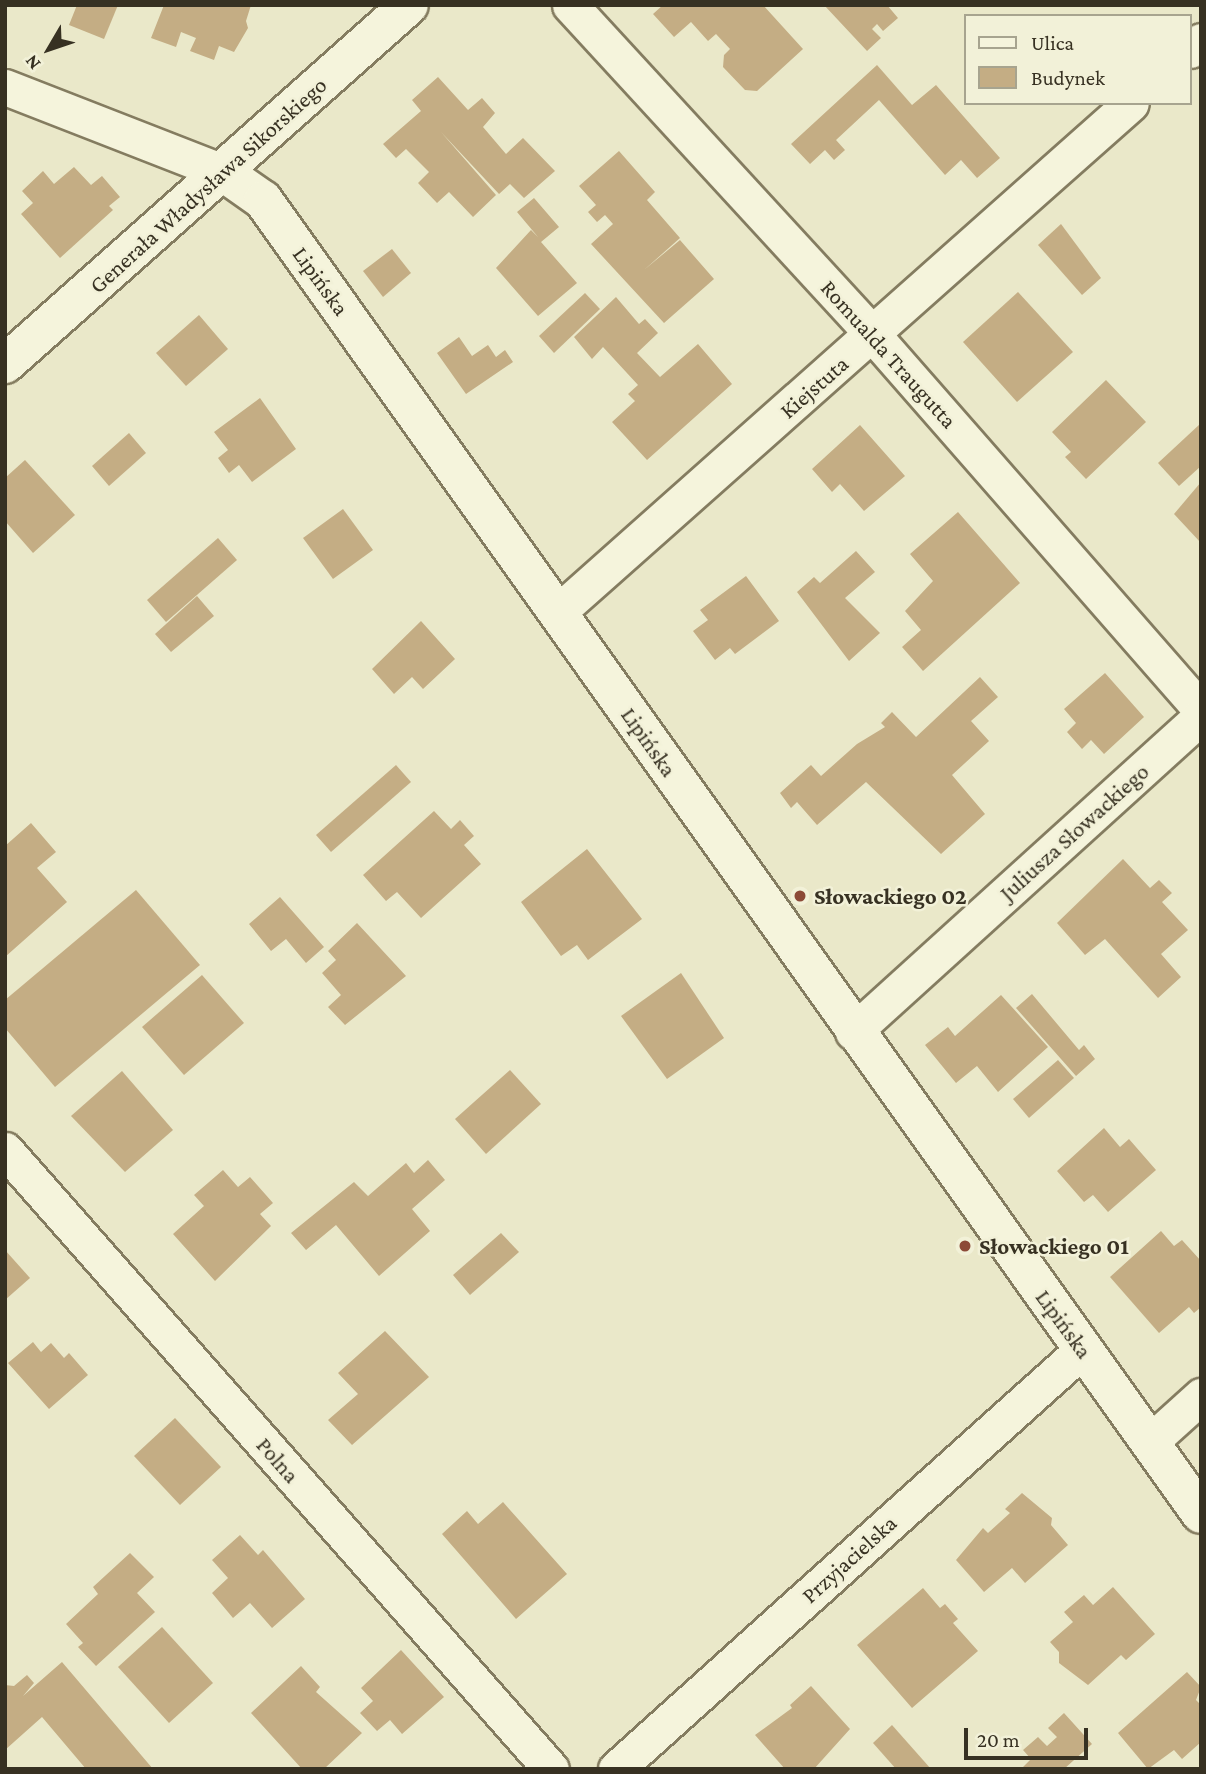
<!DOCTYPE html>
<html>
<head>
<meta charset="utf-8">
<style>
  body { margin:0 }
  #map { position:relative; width:1206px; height:1774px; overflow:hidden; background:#eae8c9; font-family:"Crimson Pro",serif }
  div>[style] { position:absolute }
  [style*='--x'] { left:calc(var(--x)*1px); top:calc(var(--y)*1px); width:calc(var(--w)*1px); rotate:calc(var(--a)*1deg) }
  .building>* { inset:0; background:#c4ad84 }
  .roads { filter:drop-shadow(2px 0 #847c60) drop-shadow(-2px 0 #847c60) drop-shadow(0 2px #847c60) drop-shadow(0 -2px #847c60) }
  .minor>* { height:35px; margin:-17.5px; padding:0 17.5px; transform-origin:17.5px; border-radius:17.5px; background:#f5f4dc }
  .tertiary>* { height:38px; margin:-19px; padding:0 19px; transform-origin:19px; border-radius:19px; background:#f5f4dc }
  .dots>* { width:19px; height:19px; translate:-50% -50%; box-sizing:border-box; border:4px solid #f2f1d8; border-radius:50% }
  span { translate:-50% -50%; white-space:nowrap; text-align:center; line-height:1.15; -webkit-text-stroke:5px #f2f1d8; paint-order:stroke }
  .street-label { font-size:23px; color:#373122 }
  .poi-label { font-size:23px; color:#373122; font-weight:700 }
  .left { translate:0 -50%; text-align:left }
  .frame { position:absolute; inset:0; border:7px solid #373122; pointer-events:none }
  .legend { position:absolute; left:964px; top:14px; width:228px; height:91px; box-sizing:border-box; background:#f2f1d8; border:2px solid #a7a48f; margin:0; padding:9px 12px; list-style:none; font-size:21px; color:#373122 }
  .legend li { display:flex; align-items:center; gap:14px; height:35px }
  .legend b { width:35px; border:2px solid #a7a48f }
  .north { position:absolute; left:14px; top:14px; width:70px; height:70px; -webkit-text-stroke:5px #f2f1d8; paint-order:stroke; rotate:231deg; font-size:19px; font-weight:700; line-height:28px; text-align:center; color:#373122 }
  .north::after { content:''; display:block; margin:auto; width:24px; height:32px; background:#373122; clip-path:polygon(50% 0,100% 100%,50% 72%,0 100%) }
  .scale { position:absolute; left:964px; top:1728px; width:124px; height:32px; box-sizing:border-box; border:4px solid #373122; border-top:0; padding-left:9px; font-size:21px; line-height:24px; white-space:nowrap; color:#373122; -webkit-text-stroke:5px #f2f1d8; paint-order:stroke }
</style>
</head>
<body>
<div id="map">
  <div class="building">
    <div style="clip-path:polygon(77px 5px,118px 5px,104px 39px,69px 25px)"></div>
    <div style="clip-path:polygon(164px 5px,251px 5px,246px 21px,248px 28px,234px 52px,219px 46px,214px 60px,190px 51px,196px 38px,181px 32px,176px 47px,151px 38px)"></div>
    <div style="clip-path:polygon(663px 5px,763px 5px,803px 49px,757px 91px,745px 90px,723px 67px,724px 55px,730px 49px,716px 34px,708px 41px,691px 22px,674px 37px,653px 14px)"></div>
    <div style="clip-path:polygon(824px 5px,887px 5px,898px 18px,883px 31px,877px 24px,872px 29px,881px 38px,867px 51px)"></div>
    <div style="clip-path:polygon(877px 65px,912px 105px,936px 85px,1000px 158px,977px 178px,961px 160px,945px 175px,879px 100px,836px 140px,845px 150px,834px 160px,825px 150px,810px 164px,791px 144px)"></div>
    <div style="clip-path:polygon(438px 77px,468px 110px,482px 98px,495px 113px,483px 127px,506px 154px,523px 138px,555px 171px,524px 198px,510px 184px,499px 194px,441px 132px,496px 195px,473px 217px,449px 192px,437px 203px,418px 183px,429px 172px,406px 149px,396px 158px,383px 144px,421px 111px,412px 100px)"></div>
    <div style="clip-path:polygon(619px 151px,655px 192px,647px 200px,680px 238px,644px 270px,680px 240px,714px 279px,664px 323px,591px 244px,613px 224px,605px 215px,597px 222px,588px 212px,596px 205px,579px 186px)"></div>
    <div style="clip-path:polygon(74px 167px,91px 185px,102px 176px,120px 197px,109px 206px,113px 210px,60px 258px,21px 214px,33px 203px,22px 191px,43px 171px,54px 184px)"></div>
    <div style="clip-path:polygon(534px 198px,559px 227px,541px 242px,577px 283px,538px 316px,496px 268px,531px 230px,538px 237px,517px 212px)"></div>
    <div style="clip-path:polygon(1061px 224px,1101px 278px,1082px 295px,1038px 245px)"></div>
    <div style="clip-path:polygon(392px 249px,411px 273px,383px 297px,363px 271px)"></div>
    <div style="clip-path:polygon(1018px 292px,1073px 352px,1017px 402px,963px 342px)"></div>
    <div style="clip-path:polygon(585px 293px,600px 309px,554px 353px,539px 336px)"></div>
    <div style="clip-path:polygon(616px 297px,639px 324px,645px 319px,658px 333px,637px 353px,660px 377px,698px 344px,732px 384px,647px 460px,612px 422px,635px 401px,628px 394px,638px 385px,603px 347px,592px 359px,574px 337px)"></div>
    <div style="clip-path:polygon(199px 315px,228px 349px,186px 386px,156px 353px)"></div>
    <div style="clip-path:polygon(459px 337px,472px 356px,488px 345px,496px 357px,505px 350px,513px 362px,466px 394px,437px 353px)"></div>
    <div style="clip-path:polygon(1106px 380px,1146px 422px,1086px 479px,1065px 457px,1071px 452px,1052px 432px)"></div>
    <div style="clip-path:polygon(260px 398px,296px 449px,252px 482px,239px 465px,229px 473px,218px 458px,228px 450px,214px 432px)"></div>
    <div style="clip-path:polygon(1200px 424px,1201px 466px,1179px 486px,1158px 463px)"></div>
    <div style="clip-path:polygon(860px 425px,905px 476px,864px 511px,840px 484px,832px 492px,812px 469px)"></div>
    <div style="clip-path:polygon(129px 433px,146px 453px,109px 486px,92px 466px)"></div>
    <div style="clip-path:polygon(25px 460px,75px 515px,33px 553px,5px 521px,5px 478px)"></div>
    <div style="clip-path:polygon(1201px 482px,1201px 543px,1174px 514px)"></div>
    <div style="clip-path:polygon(343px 509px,373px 550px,333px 579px,303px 538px)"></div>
    <div style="clip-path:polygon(958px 512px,1020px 583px,923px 671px,902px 647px,921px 630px,905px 611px,933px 581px,910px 554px)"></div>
    <div style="clip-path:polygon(218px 538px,237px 560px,166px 622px,147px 600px)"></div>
    <div style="clip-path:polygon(856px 551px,875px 572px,845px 598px,880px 633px,849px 661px,797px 592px,814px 577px,820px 583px)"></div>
    <div style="clip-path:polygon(746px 576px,779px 621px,735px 654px,730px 648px,715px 660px,693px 631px,708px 620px,700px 610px)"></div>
    <div style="clip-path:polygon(197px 596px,214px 616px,171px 652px,155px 634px)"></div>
    <div style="clip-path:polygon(421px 621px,455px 659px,423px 689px,412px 677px,394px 694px,372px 669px)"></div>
    <div style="clip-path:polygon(1105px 673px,1144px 717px,1104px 754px,1091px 740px,1082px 749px,1067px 732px,1076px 723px,1064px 709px)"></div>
    <div style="clip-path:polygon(980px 677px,998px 697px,971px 721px,989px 741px,952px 775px,985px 814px,941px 854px,866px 782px,817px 825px,797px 802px,791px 808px,780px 793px,811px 765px,821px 776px,857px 744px,885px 727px,881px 723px,892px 712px,916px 737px)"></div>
    <div style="clip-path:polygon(396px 765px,411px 782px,331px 852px,316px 835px)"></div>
    <div style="clip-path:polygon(434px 811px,451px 829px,460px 820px,474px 836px,464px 845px,481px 864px,421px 918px,397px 892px,386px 901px,363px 875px)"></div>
    <div style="clip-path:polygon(31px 823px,56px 852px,37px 868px,67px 902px,5px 957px,5px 846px)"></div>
    <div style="clip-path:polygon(587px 849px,642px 919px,588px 960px,577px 945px,561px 956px,521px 902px)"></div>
    <div style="clip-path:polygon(1123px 859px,1150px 888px,1159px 880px,1172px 893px,1162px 902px,1188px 930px,1161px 954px,1181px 977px,1158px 998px,1105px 939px,1085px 955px,1057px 923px)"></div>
    <div style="clip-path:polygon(136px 890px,200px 965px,55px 1087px,5px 1028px,5px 1000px)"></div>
    <div style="clip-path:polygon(280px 897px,324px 947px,306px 963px,286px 939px,271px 951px,249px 924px)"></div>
    <div style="clip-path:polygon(357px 923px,406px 976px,345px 1025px,328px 1007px,341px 995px,322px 973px,336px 960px,328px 951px)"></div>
    <div style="clip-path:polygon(681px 973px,724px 1038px,667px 1079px,621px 1016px)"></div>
    <div style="clip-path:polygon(202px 975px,244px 1023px,184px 1075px,142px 1027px)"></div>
    <div style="clip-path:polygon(1032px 994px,1079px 1050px,1084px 1045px,1095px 1059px,1076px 1076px,1016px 1008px)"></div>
    <div style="clip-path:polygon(1001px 995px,1048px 1047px,998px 1092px,977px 1066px,956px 1083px,925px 1045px,948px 1027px,955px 1036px)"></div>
    <div style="clip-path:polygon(1058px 1060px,1074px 1078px,1029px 1118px,1013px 1099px)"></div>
    <div style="clip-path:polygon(510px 1070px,541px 1104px,486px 1154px,455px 1119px)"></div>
    <div style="clip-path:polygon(122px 1071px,173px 1130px,125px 1172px,71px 1116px)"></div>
    <div style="clip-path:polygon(1104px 1128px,1120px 1147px,1129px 1139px,1156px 1170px,1108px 1212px,1093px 1195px,1084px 1202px,1057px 1171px)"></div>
    <div style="clip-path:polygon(428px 1160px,445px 1180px,412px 1209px,430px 1231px,379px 1276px,336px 1225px,306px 1250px,291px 1233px,354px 1182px,368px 1196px,406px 1163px,414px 1173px)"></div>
    <div style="clip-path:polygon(223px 1170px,238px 1187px,250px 1177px,273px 1203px,260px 1214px,271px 1226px,215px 1281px,173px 1234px,204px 1206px,194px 1195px)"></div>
    <div style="clip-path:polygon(1161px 1231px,1174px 1246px,1182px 1240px,1201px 1261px,1201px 1307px,1194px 1313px,1189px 1307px,1159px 1333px,1110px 1277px)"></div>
    <div style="clip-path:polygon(501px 1233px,519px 1252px,470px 1295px,453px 1275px)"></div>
    <div style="clip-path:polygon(5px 1250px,30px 1278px,5px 1300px)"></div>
    <div style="clip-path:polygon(385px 1331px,429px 1377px,352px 1445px,328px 1420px,358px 1394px,338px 1373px)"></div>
    <div style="clip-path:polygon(33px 1342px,41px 1352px,51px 1343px,64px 1358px,69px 1353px,88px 1375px,49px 1409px,8px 1363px)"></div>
    <div style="clip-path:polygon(175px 1418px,221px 1467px,180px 1505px,134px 1456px)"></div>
    <div style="clip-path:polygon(1022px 1493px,1052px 1518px,1051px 1525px,1068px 1545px,1025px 1583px,1012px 1568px,984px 1592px,956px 1560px,983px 1528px,988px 1533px,1010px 1513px,1005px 1509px)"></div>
    <div style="clip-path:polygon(503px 1502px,567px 1574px,516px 1619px,442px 1534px,467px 1511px,478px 1524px)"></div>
    <div style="clip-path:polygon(240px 1535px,258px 1555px,263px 1550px,305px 1599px,272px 1628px,250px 1603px,233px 1618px,212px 1593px,228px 1578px,212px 1560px)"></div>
    <div style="clip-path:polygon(130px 1553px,154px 1577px,137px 1593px,155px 1612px,96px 1666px,78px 1647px,83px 1643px,66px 1624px,98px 1594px,93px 1587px)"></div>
    <div style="clip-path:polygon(1113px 1587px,1155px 1634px,1126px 1660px,1121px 1655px,1088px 1685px,1059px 1663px,1059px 1652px,1050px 1642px,1073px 1622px,1064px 1612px,1084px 1595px,1093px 1605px)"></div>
    <div style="clip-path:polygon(923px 1588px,940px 1608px,945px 1604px,958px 1619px,953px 1623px,978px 1651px,912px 1708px,857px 1645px)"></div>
    <div style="clip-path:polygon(162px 1627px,213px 1683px,169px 1723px,118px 1667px)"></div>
    <div style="clip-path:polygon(401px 1650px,444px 1697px,402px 1734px,390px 1720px,377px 1731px,360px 1713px,373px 1701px,361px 1688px)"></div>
    <div style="clip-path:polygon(62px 1662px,153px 1769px,86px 1769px,42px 1717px,5px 1750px,5px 1685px,14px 1686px,27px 1675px,34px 1683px,23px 1696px)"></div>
    <div style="clip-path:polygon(301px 1666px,320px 1687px,316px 1692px,362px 1733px,324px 1769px,302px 1769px,251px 1713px)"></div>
    <div style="clip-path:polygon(1187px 1672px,1201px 1687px,1196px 1700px,1201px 1705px,1201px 1742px,1182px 1759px,1174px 1750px,1148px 1769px,1118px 1733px)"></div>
    <div style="clip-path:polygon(811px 1686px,850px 1729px,814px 1769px,785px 1769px,755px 1735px,792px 1708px,790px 1705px)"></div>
    <div style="clip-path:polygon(1064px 1713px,1092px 1744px,1064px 1769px,1021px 1769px,1031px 1759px,1023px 1750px,1038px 1737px,1047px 1746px,1057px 1737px,1048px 1728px)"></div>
    <div style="clip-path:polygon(892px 1725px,931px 1769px,896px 1769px,873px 1743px)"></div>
  </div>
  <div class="roads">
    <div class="minor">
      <div style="--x:570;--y:5;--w:448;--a:47.4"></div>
      <div style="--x:873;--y:335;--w:498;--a:48.8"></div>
      <div style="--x:1190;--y:50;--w:14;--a:-39"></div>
      <div style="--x:5;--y:87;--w:234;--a:21.3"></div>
      <div style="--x:558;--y:612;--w:766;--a:-41.61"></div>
      <div style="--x:853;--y:1032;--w:469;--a:-42.2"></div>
      <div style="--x:5;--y:1150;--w:825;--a:48.59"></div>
      <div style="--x:1150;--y:1442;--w:69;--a:-42"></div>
      <div style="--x:616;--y:1769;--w:627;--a:-41.96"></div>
    </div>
    <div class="tertiary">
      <div style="--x:223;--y:172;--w:49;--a:35"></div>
      <div style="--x:263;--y:200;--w:1614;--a:54.48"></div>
      <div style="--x:5;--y:364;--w:540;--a:-41.62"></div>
    </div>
  </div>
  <div class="dots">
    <div style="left:800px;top:896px;background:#8c4a37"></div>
    <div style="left:965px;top:1246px;background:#8c4a37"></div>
  </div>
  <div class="street-label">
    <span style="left:208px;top:185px;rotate:-42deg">Generała Władysława Sikorskiego</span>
    <span style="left:321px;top:281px;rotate:54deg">Lipińska</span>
    <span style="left:889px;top:354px;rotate:48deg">Romualda Traugutta</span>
    <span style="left:814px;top:387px;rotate:-41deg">Kiejstuta</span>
    <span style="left:649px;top:742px;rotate:55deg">Lipińska</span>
    <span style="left:1074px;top:832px;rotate:-42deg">Juliusza Słowackiego</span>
    <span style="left:1064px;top:1324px;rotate:54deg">Lipińska</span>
    <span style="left:278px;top:1460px;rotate:49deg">Polna</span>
    <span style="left:849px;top:1559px;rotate:-42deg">Przyjacielska</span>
  </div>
  <div class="poi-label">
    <span class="left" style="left:814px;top:896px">Słowackiego 02</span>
    <span class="left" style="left:979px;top:1246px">Słowackiego 01</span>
  </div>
  <div class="frame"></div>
  <ul class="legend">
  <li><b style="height:9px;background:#f5f4dc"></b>Ulica</li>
  <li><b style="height:19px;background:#c4ad84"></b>Budynek</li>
  </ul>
  <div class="north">N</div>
  <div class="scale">20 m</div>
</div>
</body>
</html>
